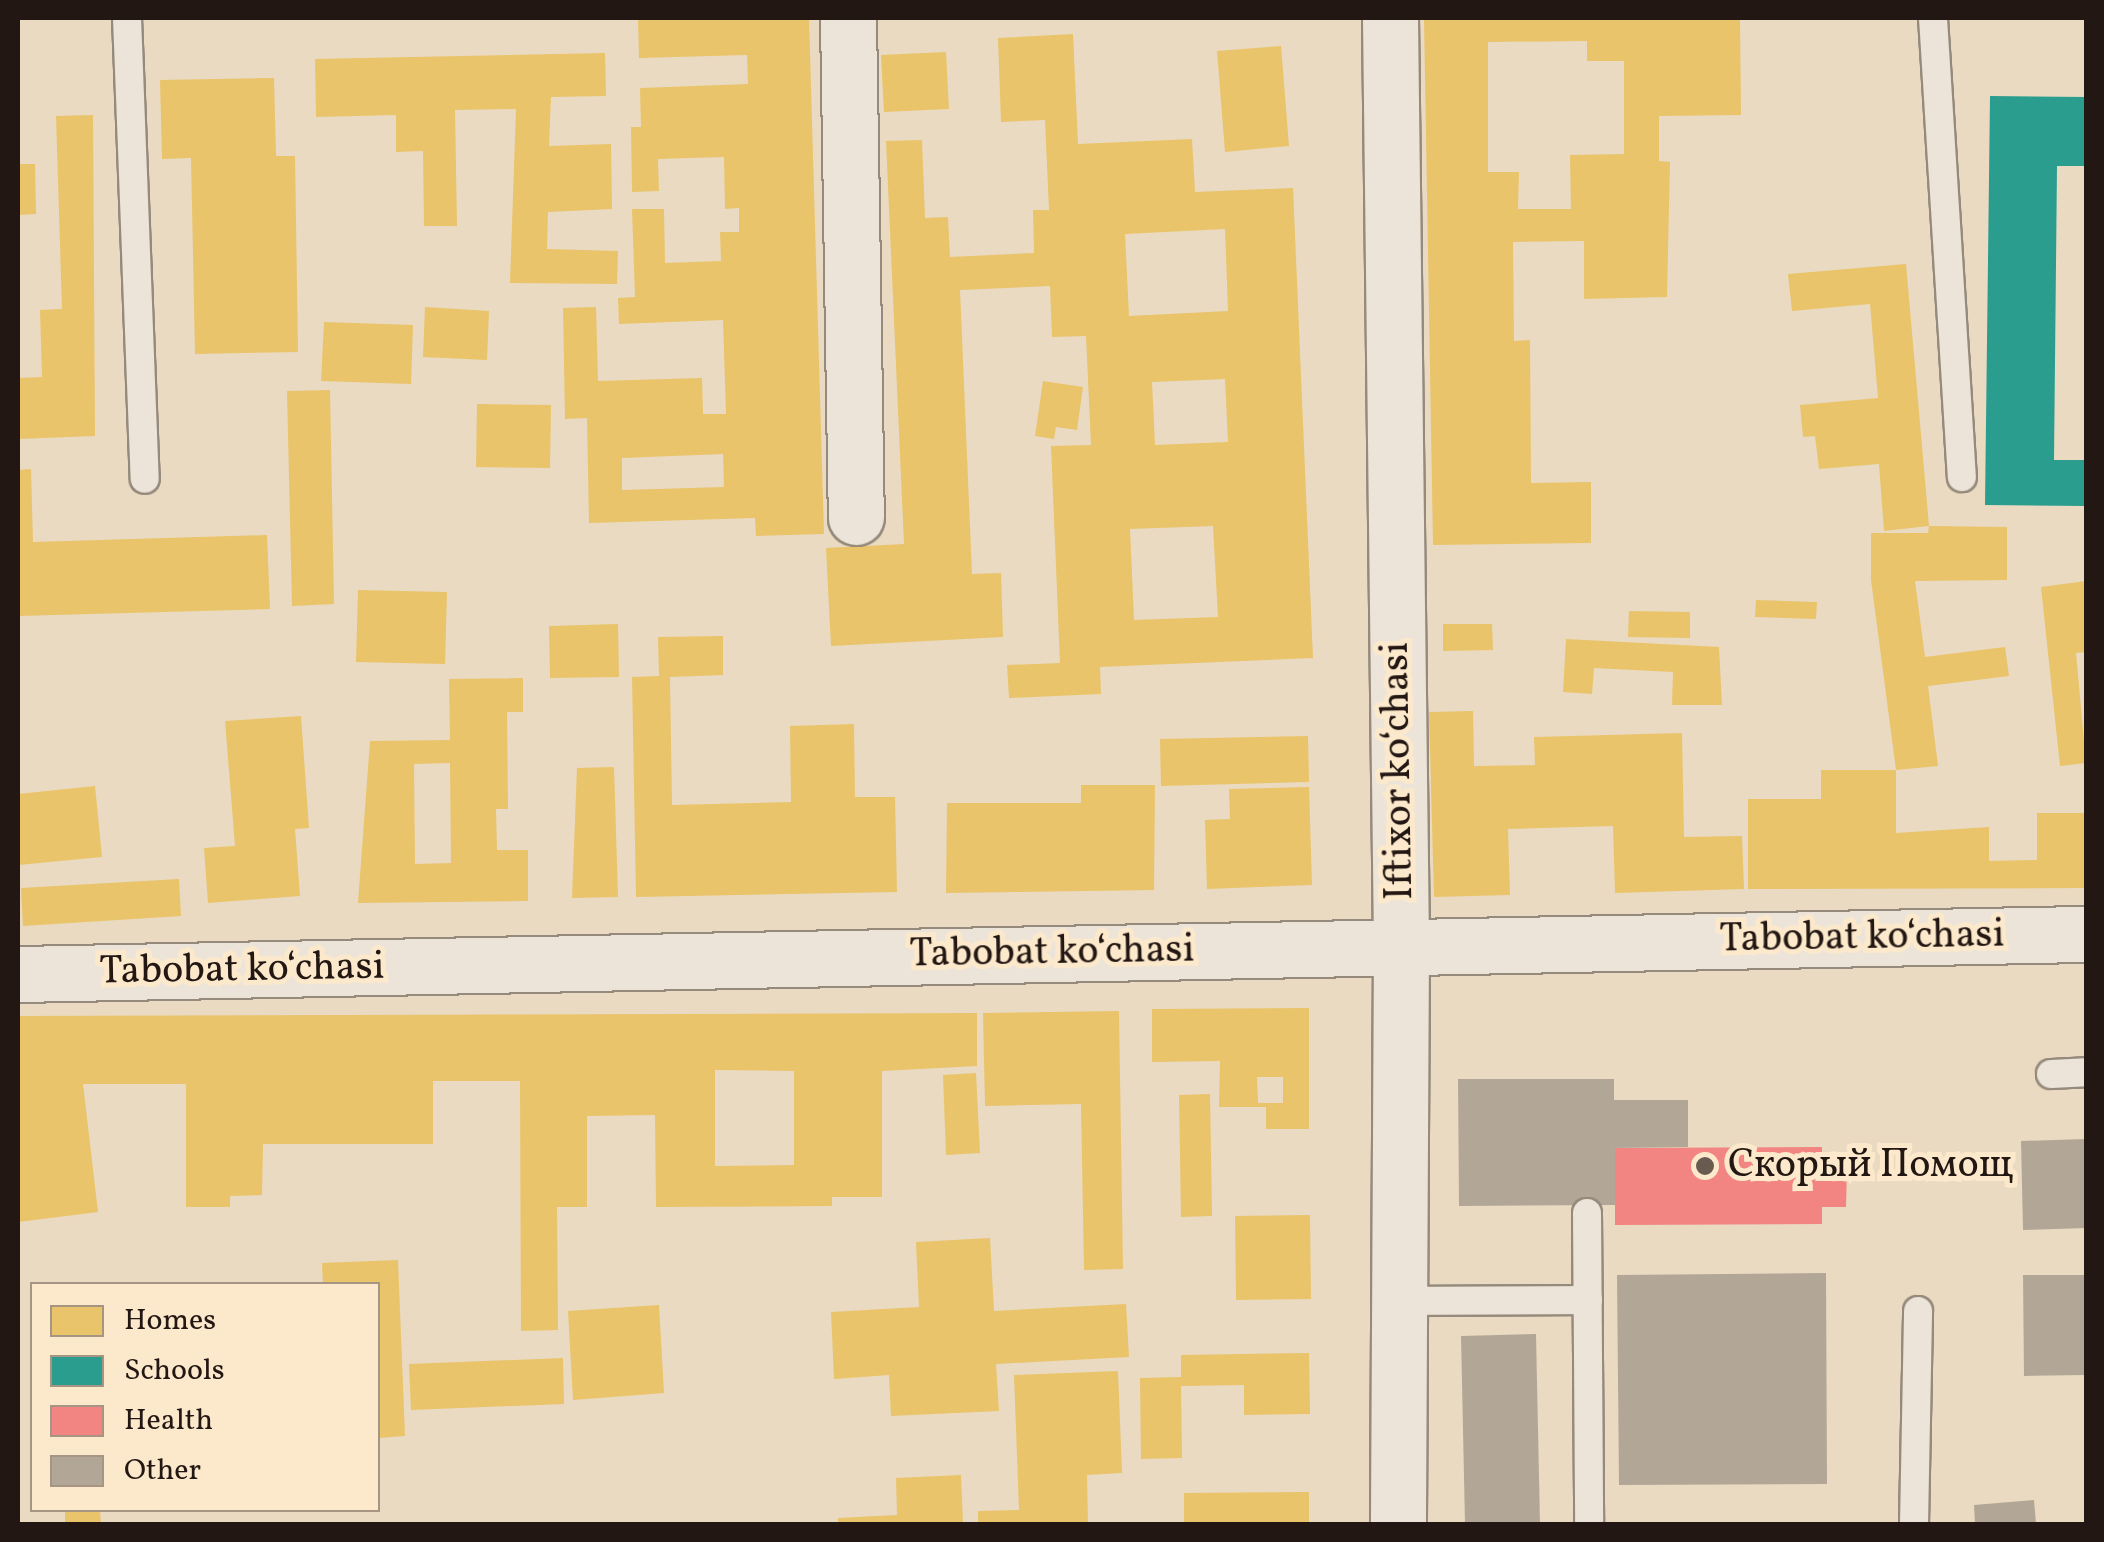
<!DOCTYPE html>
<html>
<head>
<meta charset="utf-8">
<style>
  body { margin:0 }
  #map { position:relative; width:2104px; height:1542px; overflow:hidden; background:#eadac1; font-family:Vollkorn,serif }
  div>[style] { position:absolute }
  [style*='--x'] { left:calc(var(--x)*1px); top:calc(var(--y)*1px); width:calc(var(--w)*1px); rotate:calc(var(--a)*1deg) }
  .homes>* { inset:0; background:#e9c46a }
  .schools>* { inset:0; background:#2a9d8f }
  .health>* { inset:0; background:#f28482 }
  .building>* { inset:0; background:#b2a797 }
  .roads { filter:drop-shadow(2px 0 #958a7c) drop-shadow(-2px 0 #958a7c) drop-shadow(0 2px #958a7c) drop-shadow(0 -2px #958a7c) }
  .service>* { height:28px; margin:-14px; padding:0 14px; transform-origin:14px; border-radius:14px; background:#ece4d8 }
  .minor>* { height:55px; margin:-27.5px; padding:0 27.5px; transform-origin:27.5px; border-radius:27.5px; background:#ece4d8 }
  .dots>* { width:28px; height:28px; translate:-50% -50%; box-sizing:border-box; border:5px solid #fce9cc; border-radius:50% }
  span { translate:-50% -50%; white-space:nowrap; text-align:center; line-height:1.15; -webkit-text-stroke:10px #fce9cc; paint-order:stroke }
  .street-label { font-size:40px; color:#231713 }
  .poi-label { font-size:40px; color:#231713 }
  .left { translate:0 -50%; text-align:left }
  .frame { position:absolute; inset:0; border:20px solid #231713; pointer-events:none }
  .legend { position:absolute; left:30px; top:1282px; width:350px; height:230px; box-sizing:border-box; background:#fce9cc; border:2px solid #a59582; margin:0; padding:12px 18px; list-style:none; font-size:30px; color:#231713 }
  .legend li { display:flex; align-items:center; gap:20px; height:50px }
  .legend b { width:50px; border:2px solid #a59582 }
</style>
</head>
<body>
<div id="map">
  <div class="homes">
    <div style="clip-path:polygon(evenodd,638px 18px,809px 18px,824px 534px,756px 536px,755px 518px,589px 523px,587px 418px,565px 419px,563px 308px,596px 307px,598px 381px,702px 378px,703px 414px,726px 414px,723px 320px,619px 324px,618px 298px,635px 297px,632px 209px,664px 209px,665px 263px,721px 261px,720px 232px,739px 232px,739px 208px,725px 209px,724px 157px,658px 159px,659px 191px,632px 192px,631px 127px,641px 127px,640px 88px,748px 84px,747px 55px,639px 58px,638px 18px,723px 454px,724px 487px,622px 490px,622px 458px,723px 454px)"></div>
    <div style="clip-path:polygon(evenodd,1424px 18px,1740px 19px,1741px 115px,1659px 116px,1659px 161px,1670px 162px,1667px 297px,1584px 299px,1584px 241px,1513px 242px,1514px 341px,1530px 340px,1531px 483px,1591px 482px,1591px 543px,1433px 545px,1424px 18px,1587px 41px,1587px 61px,1624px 61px,1624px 154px,1570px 155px,1571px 209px,1518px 209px,1519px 172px,1488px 172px,1488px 42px,1587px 41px)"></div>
    <div style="clip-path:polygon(evenodd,1073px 34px,1078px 144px,1192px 139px,1195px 192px,1293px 188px,1313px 658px,1100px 667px,1101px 694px,1009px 698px,1007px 665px,1060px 663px,1051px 446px,1091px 445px,1086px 336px,1052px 337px,1050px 286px,960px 290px,972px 574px,1001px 573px,1003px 637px,831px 646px,826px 548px,904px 544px,886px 141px,922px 140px,925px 218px,948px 217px,950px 257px,1034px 253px,1033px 210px,1049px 210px,1045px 120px,1001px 122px,998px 38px,1073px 34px,1225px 229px,1228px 311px,1129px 316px,1125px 234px,1225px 229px,1073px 34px,1225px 379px,1228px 442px,1155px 445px,1152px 382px,1225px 379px,1073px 34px,1213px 526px,1218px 617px,1134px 620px,1130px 529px,1213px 526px)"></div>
    <div style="clip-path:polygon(1281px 46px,1289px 146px,1225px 152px,1217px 51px)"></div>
    <div style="clip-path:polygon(946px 52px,949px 109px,884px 112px,881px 55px)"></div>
    <div style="clip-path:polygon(605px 53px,606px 96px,551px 97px,549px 146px,611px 144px,612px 209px,548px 212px,547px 249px,618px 251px,617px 284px,510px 283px,516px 109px,455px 110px,457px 226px,424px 226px,423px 151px,396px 152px,396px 115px,316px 117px,315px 59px)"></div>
    <div style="clip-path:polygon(274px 78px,276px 156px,295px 156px,298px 352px,195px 354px,191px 158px,162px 159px,160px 80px)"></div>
    <div style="clip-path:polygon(93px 115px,95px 436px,18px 439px,18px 378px,42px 377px,40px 310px,62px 309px,56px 116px)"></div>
    <div style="clip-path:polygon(18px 164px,35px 164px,36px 214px,18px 215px)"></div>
    <div style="clip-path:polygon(1906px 264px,1929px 526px,1884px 531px,1879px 464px,1819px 469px,1815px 436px,1803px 437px,1800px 405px,1878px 398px,1870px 304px,1792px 311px,1788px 274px)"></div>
    <div style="clip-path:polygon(425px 307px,489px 311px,487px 360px,423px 357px)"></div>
    <div style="clip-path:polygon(324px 322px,413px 325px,411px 384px,321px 381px)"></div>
    <div style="clip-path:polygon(1043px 381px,1083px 387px,1077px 430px,1056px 427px,1054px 439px,1035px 436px)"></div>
    <div style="clip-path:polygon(330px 390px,334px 604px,292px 606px,287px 391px)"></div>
    <div style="clip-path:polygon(477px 404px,551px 405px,550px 468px,476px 467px)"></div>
    <div style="clip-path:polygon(31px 469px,33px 542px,267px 535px,270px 609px,18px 616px,18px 470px)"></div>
    <div style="clip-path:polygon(1929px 526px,2007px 527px,2007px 580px,1915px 581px,1925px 657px,2005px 647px,2009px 676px,1928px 686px,1938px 766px,1896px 770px,1871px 580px,1871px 533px,1928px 533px)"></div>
    <div style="clip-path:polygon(2086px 581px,2086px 652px,2076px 653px,2086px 763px,2060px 766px,2041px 587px)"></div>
    <div style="clip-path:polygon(358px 590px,447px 592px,445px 664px,356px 662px)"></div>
    <div style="clip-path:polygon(1756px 600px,1817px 602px,1816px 619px,1755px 617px)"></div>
    <div style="clip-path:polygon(1629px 611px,1690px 612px,1690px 638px,1628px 637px)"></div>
    <div style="clip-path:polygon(618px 624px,619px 677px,550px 678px,549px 626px)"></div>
    <div style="clip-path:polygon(1443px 624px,1492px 624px,1493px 650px,1443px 651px)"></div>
    <div style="clip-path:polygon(723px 636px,723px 675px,670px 677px,672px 805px,791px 802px,790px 726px,854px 724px,855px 797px,895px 797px,897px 892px,636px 897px,632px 677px,659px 676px,658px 637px)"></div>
    <div style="clip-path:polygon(1566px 639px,1719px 647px,1722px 705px,1672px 705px,1673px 672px,1594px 668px,1592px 694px,1563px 692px)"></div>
    <div style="clip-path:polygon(evenodd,523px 678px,523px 712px,507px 712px,508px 809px,496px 809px,497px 850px,528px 850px,528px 901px,358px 903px,370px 741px,450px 740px,449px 679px,523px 678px,450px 763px,451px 863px,415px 864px,414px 764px,450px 763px)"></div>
    <div style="clip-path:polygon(1473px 711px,1474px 766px,1535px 765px,1534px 737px,1682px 733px,1684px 837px,1742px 836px,1744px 889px,1615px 893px,1613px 826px,1508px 829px,1510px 895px,1434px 897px,1429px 712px)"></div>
    <div style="clip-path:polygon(301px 716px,309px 828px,295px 829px,300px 896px,208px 903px,204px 848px,235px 846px,225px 721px)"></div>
    <div style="clip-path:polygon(1308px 736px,1309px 782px,1161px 786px,1160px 739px)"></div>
    <div style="clip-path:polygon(614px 767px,618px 897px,572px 898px,577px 768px)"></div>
    <div style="clip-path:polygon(1821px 770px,1896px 770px,1896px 833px,1989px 827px,1989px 861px,2037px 860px,2037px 813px,2086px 813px,2086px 888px,1748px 889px,1748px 799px,1821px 799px)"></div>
    <div style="clip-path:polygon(1081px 785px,1155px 785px,1154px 890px,946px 893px,947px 803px,1081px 803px)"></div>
    <div style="clip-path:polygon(95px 786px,102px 857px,18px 865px,18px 794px)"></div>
    <div style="clip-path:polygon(1309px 787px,1312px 885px,1207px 889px,1205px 820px,1230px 819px,1229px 789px)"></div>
    <div style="clip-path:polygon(179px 879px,181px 916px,23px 926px,21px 888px)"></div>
    <div style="clip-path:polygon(evenodd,1309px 1008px,1309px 1129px,1266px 1129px,1266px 1107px,1219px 1107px,1220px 1061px,1152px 1062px,1152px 1009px,1309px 1008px,1257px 1077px,1283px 1077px,1283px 1103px,1258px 1103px,1257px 1077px)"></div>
    <div style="clip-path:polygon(1119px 1011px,1123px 1269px,1084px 1270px,1081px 1104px,985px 1106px,983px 1013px)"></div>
    <div style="clip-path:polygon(evenodd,977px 1013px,977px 1066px,882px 1071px,882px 1197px,832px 1197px,832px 1206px,656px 1207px,655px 1115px,587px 1116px,587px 1207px,557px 1207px,558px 1330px,521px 1331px,520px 1081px,433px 1081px,433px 1144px,263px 1144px,262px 1195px,230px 1196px,230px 1207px,186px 1207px,186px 1084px,83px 1084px,98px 1212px,18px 1222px,18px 1016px,977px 1013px,715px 1070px,794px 1071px,794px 1165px,715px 1166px,715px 1070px)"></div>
    <div style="clip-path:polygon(976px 1073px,980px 1153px,946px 1155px,943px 1075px)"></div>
    <div style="clip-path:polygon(1210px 1094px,1212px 1216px,1181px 1217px,1179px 1095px)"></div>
    <div style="clip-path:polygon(1310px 1215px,1311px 1299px,1236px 1300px,1235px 1216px)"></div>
    <div style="clip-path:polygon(990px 1238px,994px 1311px,1126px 1304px,1129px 1357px,996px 1364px,999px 1411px,891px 1416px,889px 1375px,834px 1379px,831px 1312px,919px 1307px,916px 1242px)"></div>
    <div style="clip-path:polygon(398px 1260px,405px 1436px,378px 1438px,378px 1284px,323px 1284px,322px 1263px)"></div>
    <div style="clip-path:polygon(659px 1305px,664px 1393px,573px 1400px,568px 1311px)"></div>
    <div style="clip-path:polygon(1309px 1353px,1310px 1414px,1244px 1415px,1244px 1385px,1181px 1386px,1182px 1458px,1141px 1459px,1140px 1378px,1181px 1377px,1181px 1355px)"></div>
    <div style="clip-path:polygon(563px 1358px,564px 1404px,411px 1410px,409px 1364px)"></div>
    <div style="clip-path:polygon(1118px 1371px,1122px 1473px,1087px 1475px,1088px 1524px,978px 1524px,978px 1511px,1019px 1510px,1014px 1375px)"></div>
    <div style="clip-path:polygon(961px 1475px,963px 1524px,838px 1524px,838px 1518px,897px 1515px,896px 1478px)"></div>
    <div style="clip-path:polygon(1309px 1492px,1309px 1524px,1184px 1524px,1184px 1493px)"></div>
    <div style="clip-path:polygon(65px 1510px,100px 1510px,101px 1524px,65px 1524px)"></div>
  </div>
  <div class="schools">
    <div style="clip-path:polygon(1990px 96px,2086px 97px,2086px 166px,2057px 166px,2054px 460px,2086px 460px,2086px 506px,1985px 505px)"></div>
  </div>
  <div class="health">
    <div style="clip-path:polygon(1822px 1147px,1822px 1168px,1847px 1168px,1846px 1207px,1822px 1207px,1822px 1224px,1615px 1225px,1615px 1148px)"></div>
  </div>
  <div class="building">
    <div style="clip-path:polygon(1458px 1079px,1614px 1079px,1614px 1100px,1688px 1100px,1688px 1147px,1615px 1148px,1615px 1205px,1459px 1206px)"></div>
    <div style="clip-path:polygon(2086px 1139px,2086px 1228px,2023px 1230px,2021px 1141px)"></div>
    <div style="clip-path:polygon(1826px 1273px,1827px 1484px,1619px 1485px,1617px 1275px)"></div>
    <div style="clip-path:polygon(2023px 1275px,2086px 1275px,2086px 1375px,2024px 1376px)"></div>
    <div style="clip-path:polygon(1536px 1334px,1540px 1524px,1465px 1524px,1461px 1336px)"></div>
    <div style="clip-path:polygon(2034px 1500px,2036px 1524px,1975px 1524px,1974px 1505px)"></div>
  </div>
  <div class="roads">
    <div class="service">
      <div style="--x:127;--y:18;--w:461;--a:87.8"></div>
      <div style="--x:1933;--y:18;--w:460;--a:86.4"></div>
      <div style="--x:2051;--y:1074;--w:35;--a:-3"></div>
      <div style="--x:1587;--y:1213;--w:311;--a:89.6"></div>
      <div style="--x:1399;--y:1301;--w:189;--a:-0.3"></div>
      <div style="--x:1914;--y:1524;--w:213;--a:-88.9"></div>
    </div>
    <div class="minor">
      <div style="--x:848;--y:18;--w:499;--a:89.1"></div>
      <div style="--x:1390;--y:18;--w:928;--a:89.32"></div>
      <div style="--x:1401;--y:946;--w:578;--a:90.3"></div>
      <div style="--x:18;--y:974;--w:2068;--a:-1.11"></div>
    </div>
  </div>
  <div class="dots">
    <div style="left:1705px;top:1166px;background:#695b50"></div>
  </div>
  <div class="street-label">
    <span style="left:1399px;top:771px;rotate:-91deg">Iftixor koʻchasi</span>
    <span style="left:1862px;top:938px;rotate:-1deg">Tabobat koʻchasi</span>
    <span style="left:1052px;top:953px;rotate:-1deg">Tabobat koʻchasi</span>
    <span style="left:242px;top:970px;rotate:-1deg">Tabobat koʻchasi</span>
  </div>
  <div class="poi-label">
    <span class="left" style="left:1728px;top:1166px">Скорый Помощ</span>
  </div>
  <div class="frame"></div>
  <ul class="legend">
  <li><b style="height:28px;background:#e9c46a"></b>Homes</li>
  <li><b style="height:28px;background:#2a9d8f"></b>Schools</li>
  <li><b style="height:28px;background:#f28482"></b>Health</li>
  <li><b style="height:28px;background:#b2a797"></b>Other</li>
  </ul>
</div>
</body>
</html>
